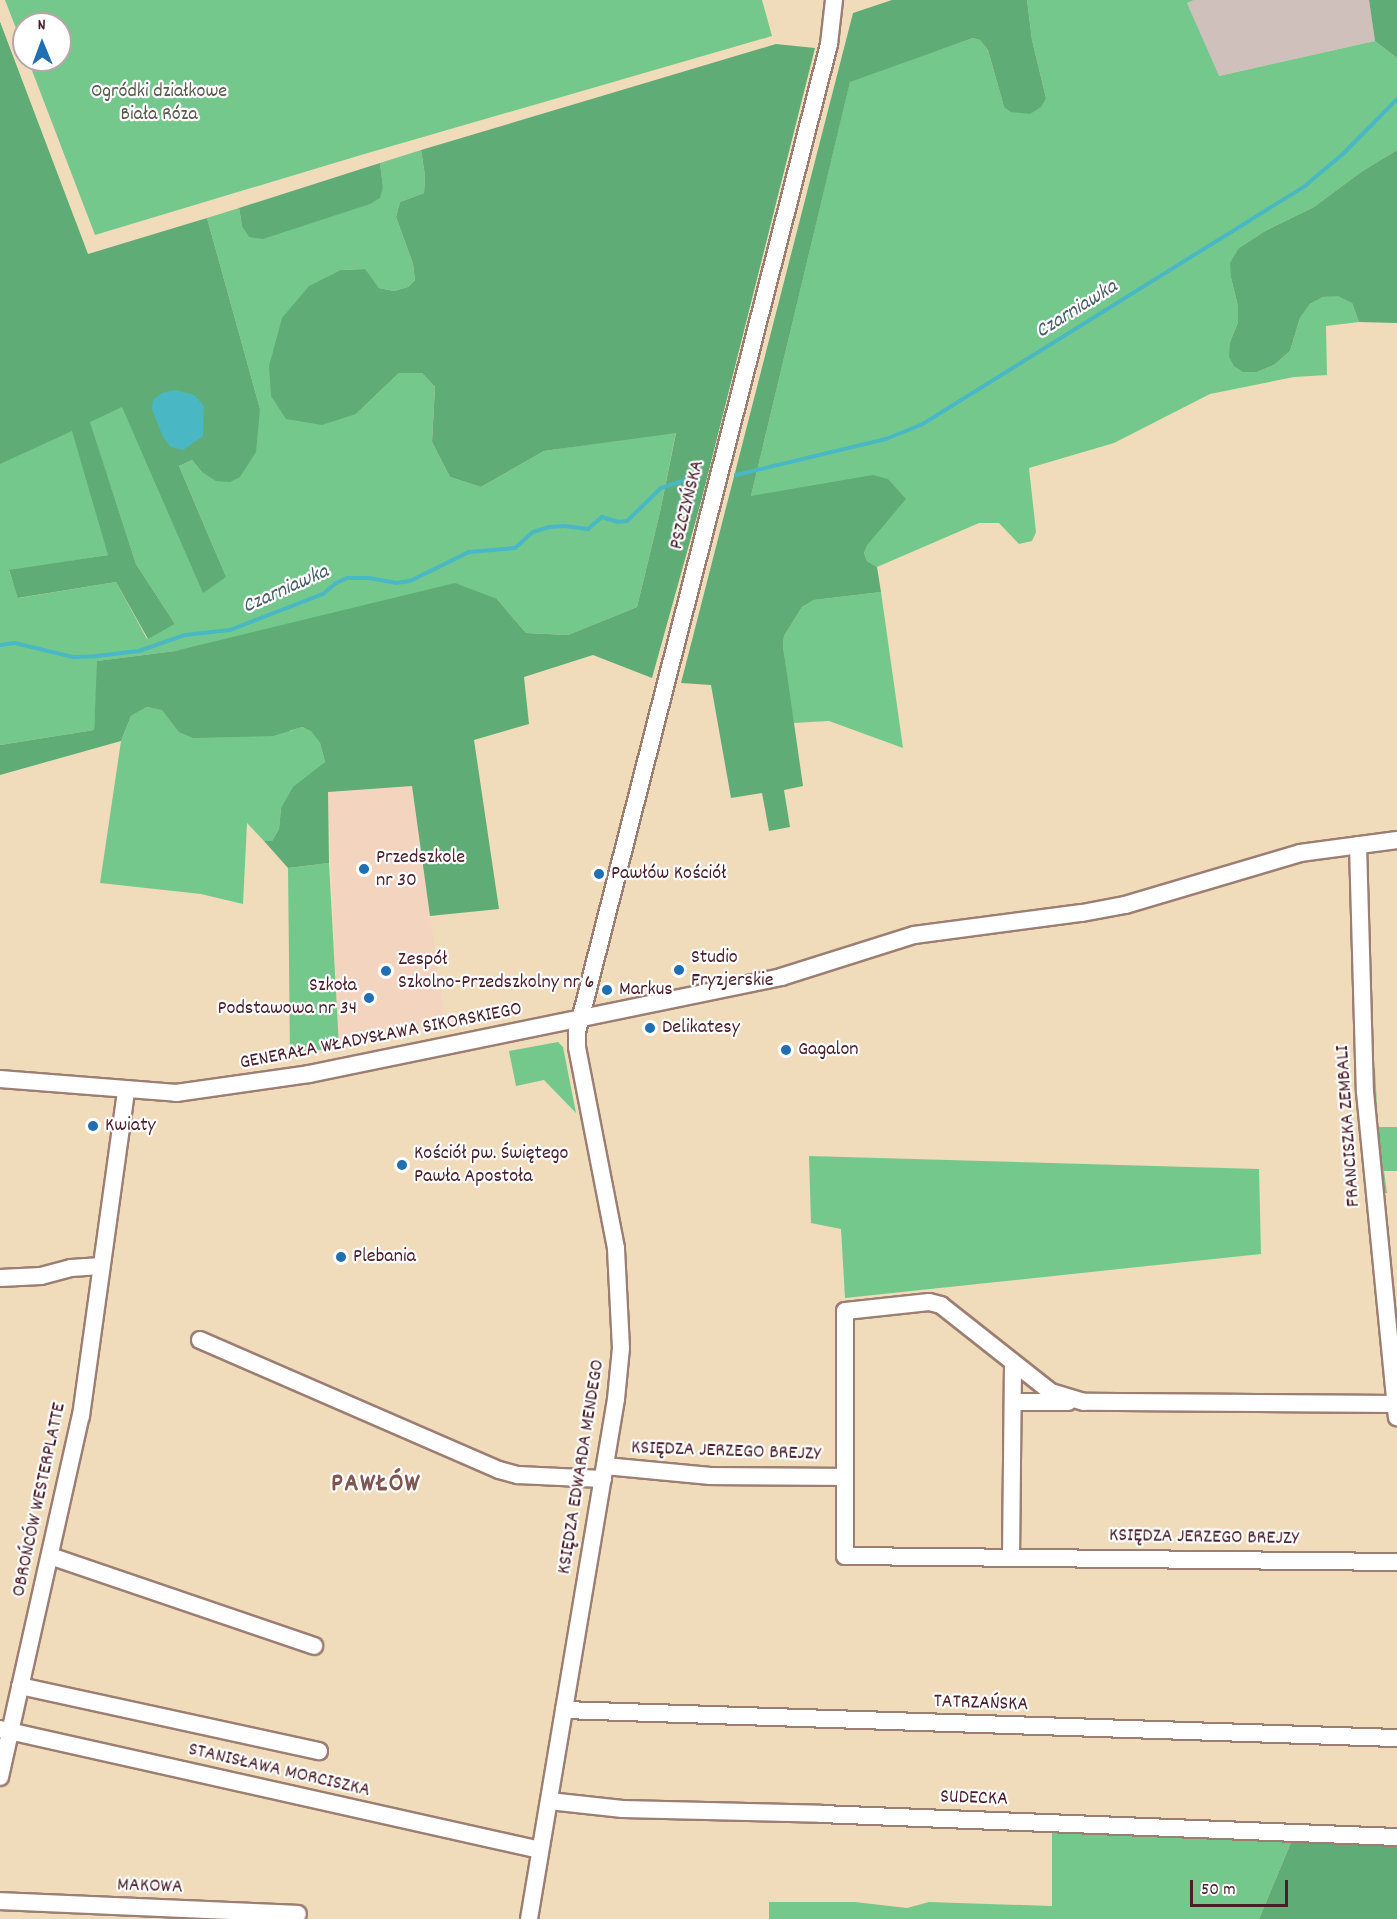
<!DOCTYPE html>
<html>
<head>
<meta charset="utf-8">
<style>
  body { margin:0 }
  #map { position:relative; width:1397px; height:1919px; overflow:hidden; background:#f0dcbb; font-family:Dekko,sans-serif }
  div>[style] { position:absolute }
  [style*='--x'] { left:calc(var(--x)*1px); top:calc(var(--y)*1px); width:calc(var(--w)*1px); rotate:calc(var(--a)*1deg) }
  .built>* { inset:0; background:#f3d4bf }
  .industrial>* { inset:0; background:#cfc0bb }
  .green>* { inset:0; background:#75c88b }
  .forest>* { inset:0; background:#60ac77 }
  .water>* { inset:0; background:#4ab8c4 }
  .stream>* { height:4px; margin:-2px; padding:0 2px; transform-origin:2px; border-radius:2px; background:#4ab8c4 }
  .roads { filter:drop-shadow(2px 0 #9d7e73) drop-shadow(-2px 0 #9d7e73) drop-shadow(0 2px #9d7e73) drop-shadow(0 -2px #9d7e73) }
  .minor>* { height:16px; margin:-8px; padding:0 8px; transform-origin:8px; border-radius:8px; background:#fff }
  .dots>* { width:16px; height:16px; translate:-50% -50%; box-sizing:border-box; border:3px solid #fff; border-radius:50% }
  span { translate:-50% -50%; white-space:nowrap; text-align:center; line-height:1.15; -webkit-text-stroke:4.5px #fff; paint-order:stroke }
  .park-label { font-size:20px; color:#595a4d }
  .street-label { font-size:20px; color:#4a1f2b }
  .poi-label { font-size:20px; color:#4a1f2b }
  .left { translate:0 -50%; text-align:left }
  .right { translate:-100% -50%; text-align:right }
  .water-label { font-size:21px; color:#4a5c68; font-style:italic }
  .district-label { font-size:26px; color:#7e5652; font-weight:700; letter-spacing:1.5px }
  .north { position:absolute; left:12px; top:12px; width:60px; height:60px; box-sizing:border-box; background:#fff; border:2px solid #b7a5aa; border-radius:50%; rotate:359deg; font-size:16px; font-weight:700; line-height:24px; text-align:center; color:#4a1f2b }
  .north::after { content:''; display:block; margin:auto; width:21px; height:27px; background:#1f6fb2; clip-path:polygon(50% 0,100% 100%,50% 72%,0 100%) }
  .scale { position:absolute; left:1190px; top:1880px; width:98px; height:27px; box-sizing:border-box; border:3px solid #4a1f2b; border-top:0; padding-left:8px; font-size:18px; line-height:21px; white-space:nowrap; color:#4a1f2b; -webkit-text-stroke:4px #fff; paint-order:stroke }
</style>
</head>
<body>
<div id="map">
  <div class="built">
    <div style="clip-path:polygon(413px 786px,445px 1026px,339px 1047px,328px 792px)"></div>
  </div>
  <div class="industrial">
    <div style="clip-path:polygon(1194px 0,1369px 0,1375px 41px,1218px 76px,1187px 3px)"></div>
  </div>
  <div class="green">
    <div style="clip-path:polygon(5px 0,762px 0,772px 36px,361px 155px,95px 235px,28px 60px,60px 60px,60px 24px,24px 24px,24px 49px)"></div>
    <div style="clip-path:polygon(1027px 0,1194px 0,1187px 3px,1219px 76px,1375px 41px,1397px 58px,1397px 150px,1361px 172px,1314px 207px,1265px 231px,1239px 248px,1231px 278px,1238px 306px,1238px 322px,1230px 342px,1257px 372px,1274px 365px,1290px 351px,1300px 318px,1310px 304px,1323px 297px,1339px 295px,1352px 303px,1359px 322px,1326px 326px,1327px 375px,1294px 377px,1210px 394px,1114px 443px,1029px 468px,1036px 532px,1032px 541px,1019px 544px,999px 523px,979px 523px,877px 567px,867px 561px,864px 553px,868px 544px,751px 496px,850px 81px,973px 38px,980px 40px,988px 50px,1004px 107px,1046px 98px,1032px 40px)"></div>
    <div style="clip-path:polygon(evenodd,0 22px,84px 245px,140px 381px,226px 577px,179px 466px,192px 460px,202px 472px,260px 409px,207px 218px,239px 208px,242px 226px,383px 188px,380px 163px,421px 150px,425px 176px,424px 193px,400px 202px,396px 217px,413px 264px,415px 280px,408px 287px,394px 291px,379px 288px,364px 269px,341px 270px,356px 414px,399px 373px,422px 373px,435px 387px,432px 442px,450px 477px,481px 487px,544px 451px,676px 432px,660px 512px,637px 607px,568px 635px,526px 633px,497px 599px,175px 651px,98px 661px,94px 730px,0 745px,0 22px,90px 423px,136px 564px,175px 624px,147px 639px,116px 582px,19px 598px,9px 571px,108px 555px,90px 423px)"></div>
    <div style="clip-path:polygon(881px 592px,903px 748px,829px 721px,793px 723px,783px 646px,784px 636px,802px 607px,814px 600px)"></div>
    <div style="clip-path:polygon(147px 707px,290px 731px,301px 727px,311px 730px,320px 743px,325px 762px,281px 808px,279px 829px,272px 841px,264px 841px,247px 823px,243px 904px,201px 894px,100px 883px,121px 741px,131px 716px)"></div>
    <div style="clip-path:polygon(329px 863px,339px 1047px,290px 1055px,288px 868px)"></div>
    <div style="clip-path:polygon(558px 1042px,563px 1047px,576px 1113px,544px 1080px,516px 1086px,509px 1051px)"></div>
    <div style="clip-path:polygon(1370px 1068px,1375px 1068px,1378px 1127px,1397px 1127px,1397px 1171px,1384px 1171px,1387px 1193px,1381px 1193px)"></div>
    <div style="clip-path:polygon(809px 1156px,1259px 1169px,1261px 1254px,845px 1298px,841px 1229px,811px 1223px)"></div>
    <div style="clip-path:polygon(1052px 1832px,1292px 1840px,1259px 1919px,769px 1919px,769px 1902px,855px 1902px,907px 1908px,929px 1902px,1052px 1906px)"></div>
  </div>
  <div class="forest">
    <div style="clip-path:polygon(892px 0,1027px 0,1032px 40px,1046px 98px,1041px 107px,1030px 114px,1011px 112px,1004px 107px,988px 50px,980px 40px,973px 38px,850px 82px,751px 496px,873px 475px,888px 479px,906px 499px,868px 544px,864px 553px,867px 561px,877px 567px,881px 592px,814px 600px,802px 607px,784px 636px,783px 646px,803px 786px,784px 790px,790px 827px,769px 831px,762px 793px,731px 798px,711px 685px,681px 683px,853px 13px)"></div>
    <div style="clip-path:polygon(1369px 0,1397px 0,1397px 58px,1375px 41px)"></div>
    <div style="clip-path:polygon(0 22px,88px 254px,207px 218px,260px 409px,256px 452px,240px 477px,230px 482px,216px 481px,202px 472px,192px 460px,179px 466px,226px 577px,203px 593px,122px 407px,90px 422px,136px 564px,175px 624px,148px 639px,116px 582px,18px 598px,9px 570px,108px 555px,72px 431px,0 464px)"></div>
    <div style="clip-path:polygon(776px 44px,815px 48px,702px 498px,652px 678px,593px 655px,524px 677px,529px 724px,474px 740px,499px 909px,430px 916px,412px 786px,328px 792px,329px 863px,288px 868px,264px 841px,272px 841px,279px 829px,281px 808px,293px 787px,325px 762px,320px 743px,311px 731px,302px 727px,273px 736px,193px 738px,179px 732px,162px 710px,147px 707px,131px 716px,121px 741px,0 775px,0 745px,94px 730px,97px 661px,175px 651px,455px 583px,497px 599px,526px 633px,568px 635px,637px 607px,660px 512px,676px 433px,544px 451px,481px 487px,450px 477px,432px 442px,435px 387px,422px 373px,399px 373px,356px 414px,322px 425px,286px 419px,271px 396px,269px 366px,282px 318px,309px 286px,341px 270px,365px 269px,379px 288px,394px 291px,408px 287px,415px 280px,413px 264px,396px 217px,400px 202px,424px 193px,425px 176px,421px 150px)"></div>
    <div style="clip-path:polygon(1397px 150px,1397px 323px,1359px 322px,1352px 303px,1338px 296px,1323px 297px,1310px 304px,1300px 318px,1290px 351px,1274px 365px,1257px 372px,1243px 372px,1234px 366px,1229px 357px,1230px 342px,1238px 322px,1238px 306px,1231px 278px,1230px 263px,1239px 248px,1265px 231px,1314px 207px,1361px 172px)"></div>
    <div style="clip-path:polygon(380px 163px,383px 187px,380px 198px,370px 204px,263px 239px,249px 237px,242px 226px,239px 208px)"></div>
    <div style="clip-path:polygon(1292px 1840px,1397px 1842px,1397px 1919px,1259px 1919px)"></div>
  </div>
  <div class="water">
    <div style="clip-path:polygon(175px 390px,194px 395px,204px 406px,203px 436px,183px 450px,171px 447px,163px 437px,152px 409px,153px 400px,162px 393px)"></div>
  </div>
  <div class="stream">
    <div style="--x:736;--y:475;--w:154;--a:-13.5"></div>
    <div style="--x:886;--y:439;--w:38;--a:-22"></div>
    <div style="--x:921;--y:425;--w:454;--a:-31.9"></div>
    <div style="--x:1306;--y:185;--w:50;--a:-40.1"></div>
    <div style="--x:1344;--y:153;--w:76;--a:-45.5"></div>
    <div style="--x:0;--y:645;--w:15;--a:-8"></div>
    <div style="--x:15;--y:643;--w:60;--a:13.6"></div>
    <div style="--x:73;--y:657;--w:23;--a:-2"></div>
    <div style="--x:96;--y:656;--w:43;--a:-6.6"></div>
    <div style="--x:139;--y:651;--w:49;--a:-19.2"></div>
    <div style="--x:185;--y:635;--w:45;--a:-6.3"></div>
    <div style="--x:230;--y:630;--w:100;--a:-21.2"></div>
    <div style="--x:323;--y:594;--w:17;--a:-40"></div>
    <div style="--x:336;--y:583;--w:12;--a:-24"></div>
    <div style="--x:347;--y:578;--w:22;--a:0"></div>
    <div style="--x:369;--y:578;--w:27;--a:10"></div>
    <div style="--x:396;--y:583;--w:14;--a:-8"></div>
    <div style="--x:410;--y:581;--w:66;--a:-26.2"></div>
    <div style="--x:469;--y:552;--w:46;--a:-5"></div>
    <div style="--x:515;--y:548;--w:24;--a:-42"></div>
    <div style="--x:533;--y:532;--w:17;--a:-17"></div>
    <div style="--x:549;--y:527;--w:15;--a:-4"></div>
    <div style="--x:564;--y:526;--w:24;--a:7"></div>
    <div style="--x:588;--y:529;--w:18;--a:-41"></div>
    <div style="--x:602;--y:517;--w:17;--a:17"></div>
    <div style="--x:618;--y:522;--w:9;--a:-6"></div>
    <div style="--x:627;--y:521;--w:47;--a:-44.1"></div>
    <div style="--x:661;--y:488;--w:39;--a:-18"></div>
  </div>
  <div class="roads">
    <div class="minor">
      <div style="--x:1358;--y:845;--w:247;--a:88.4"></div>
      <div style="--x:1365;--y:1092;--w:327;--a:84.4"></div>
      <div style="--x:0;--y:1079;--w:177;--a:4.5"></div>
      <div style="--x:176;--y:1093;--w:134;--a:-8.1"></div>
      <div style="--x:309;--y:1074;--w:482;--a:-11.6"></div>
      <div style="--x:781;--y:977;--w:139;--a:-17.5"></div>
      <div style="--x:914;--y:935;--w:169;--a:-7.5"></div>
      <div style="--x:1082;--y:913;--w:44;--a:-10.5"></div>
      <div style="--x:1125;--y:905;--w:183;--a:-16.5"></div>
      <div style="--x:1300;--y:853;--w:98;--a:-7.6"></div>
      <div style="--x:0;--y:1278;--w:41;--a:-2.8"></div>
      <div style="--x:41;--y:1276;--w:31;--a:-15"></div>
      <div style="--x:71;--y:1268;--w:30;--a:-4"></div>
      <div style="--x:200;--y:1340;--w:326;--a:23.5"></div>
      <div style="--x:499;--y:1470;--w:20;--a:15"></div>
      <div style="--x:518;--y:1475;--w:85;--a:2.7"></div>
      <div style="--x:1013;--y:1402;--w:55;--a:0"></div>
      <div style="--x:1396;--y:1404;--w:312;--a:-179.6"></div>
      <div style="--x:1084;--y:1402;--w:34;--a:-163"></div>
      <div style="--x:1051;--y:1392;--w:140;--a:-141.7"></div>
      <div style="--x:941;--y:1305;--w:12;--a:-166"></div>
      <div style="--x:929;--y:1302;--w:84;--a:173.9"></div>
      <div style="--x:845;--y:1311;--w:245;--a:90"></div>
      <div style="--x:845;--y:1556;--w:552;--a:0.62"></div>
      <div style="--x:605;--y:1466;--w:106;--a:5.4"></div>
      <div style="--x:711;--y:1476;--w:134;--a:0.4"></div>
      <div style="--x:50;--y:1556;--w:279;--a:18.8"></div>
      <div style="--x:1011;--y:1557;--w:193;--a:-89.4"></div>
      <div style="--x:20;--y:1686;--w:306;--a:12.3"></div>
      <div style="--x:564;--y:1710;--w:833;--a:1.93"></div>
      <div style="--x:0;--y:1729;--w:553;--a:12.63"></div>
      <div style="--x:0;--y:1777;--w:370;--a:-77.4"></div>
      <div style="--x:81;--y:1416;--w:329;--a:-82.1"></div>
      <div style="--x:549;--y:1801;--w:74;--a:6.2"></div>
      <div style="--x:623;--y:1809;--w:198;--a:1.4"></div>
      <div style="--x:821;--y:1814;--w:576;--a:2.29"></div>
      <div style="--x:0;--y:1901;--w:298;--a:2.5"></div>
      <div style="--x:529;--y:1919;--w:527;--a:-80.5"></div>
      <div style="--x:616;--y:1399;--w:51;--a:-84.4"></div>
      <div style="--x:621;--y:1348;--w:100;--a:-92.9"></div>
      <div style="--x:616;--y:1248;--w:205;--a:-101"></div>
      <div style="--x:577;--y:1047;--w:15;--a:-90"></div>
      <div style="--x:577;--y:1032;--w:1020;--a:-75.69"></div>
      <div style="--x:829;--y:44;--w:44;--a:-83.5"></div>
    </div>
  </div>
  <div class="dots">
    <div style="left:364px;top:869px;background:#1f6fb2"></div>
    <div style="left:599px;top:874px;background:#1f6fb2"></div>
    <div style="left:679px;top:970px;background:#1f6fb2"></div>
    <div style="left:386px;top:971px;background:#1f6fb2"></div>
    <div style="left:607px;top:990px;background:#1f6fb2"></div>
    <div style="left:369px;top:998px;background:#1f6fb2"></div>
    <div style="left:650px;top:1028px;background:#1f6fb2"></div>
    <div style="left:786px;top:1050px;background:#1f6fb2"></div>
    <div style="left:93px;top:1126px;background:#1f6fb2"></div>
    <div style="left:402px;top:1165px;background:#1f6fb2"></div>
    <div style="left:341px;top:1257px;background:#1f6fb2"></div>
  </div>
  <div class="park-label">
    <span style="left:159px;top:104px">Ogródki działkowe<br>Biała Róza</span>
  </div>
  <div class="street-label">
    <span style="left:688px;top:505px;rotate:-76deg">PSZCZYŃSKA</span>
    <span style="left:381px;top:1037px;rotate:-11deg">GENERAŁA WŁADYSŁAWA SIKORSKIEGO</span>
    <span style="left:1349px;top:1126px;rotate:-94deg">FRANCISZKA ZEMBALI</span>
    <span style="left:726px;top:1452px;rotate:2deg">KSIĘDZA JERZEGO BREJZY</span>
    <span style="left:582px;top:1467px;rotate:-81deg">KSIĘDZA EDWARDA MENDEGO</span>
    <span style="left:40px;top:1500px;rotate:-78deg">OBROŃCÓW WESTERPLATTE</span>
    <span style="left:1204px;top:1538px;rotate:1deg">KSIĘDZA JERZEGO BREJZY</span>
    <span style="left:981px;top:1704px;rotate:2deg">TATRZAŃSKA</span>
    <span style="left:279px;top:1771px;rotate:13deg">STANISŁAWA MORCISZKA</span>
    <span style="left:974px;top:1799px;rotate:2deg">SUDECKA</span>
    <span style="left:150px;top:1887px;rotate:2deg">MAKOWA</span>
  </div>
  <div class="poi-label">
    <span class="left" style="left:376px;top:870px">Przedszkole<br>nr 30</span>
    <span class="left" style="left:611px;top:874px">Pawłów Kościół</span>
    <span class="left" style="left:691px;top:970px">Studio<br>Fryzjerskie</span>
    <span class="left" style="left:398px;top:972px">Zespół<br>Szkolno-Przedszkolny nr 6</span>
    <span class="right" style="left:357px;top:998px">Szkoła<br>Podstawowa nr 34</span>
    <span class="left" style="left:619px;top:990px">Markus</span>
    <span class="left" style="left:662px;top:1028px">Delikatesy</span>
    <span class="left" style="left:798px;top:1050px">Gagalon</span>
    <span class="left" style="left:105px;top:1126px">Kwiaty</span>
    <span class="left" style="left:414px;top:1166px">Kościół pw. Świętego<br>Pawła Apostoła</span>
    <span class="left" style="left:353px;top:1257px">Plebania</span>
  </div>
  <div class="water-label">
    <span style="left:1077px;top:310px;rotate:-32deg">Czarniawka</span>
    <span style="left:286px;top:590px;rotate:-24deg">Czarniawka</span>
  </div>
  <div class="district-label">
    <span style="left:376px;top:1485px">PAWŁÓW</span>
  </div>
  <div class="north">N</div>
  <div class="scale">50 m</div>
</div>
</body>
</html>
